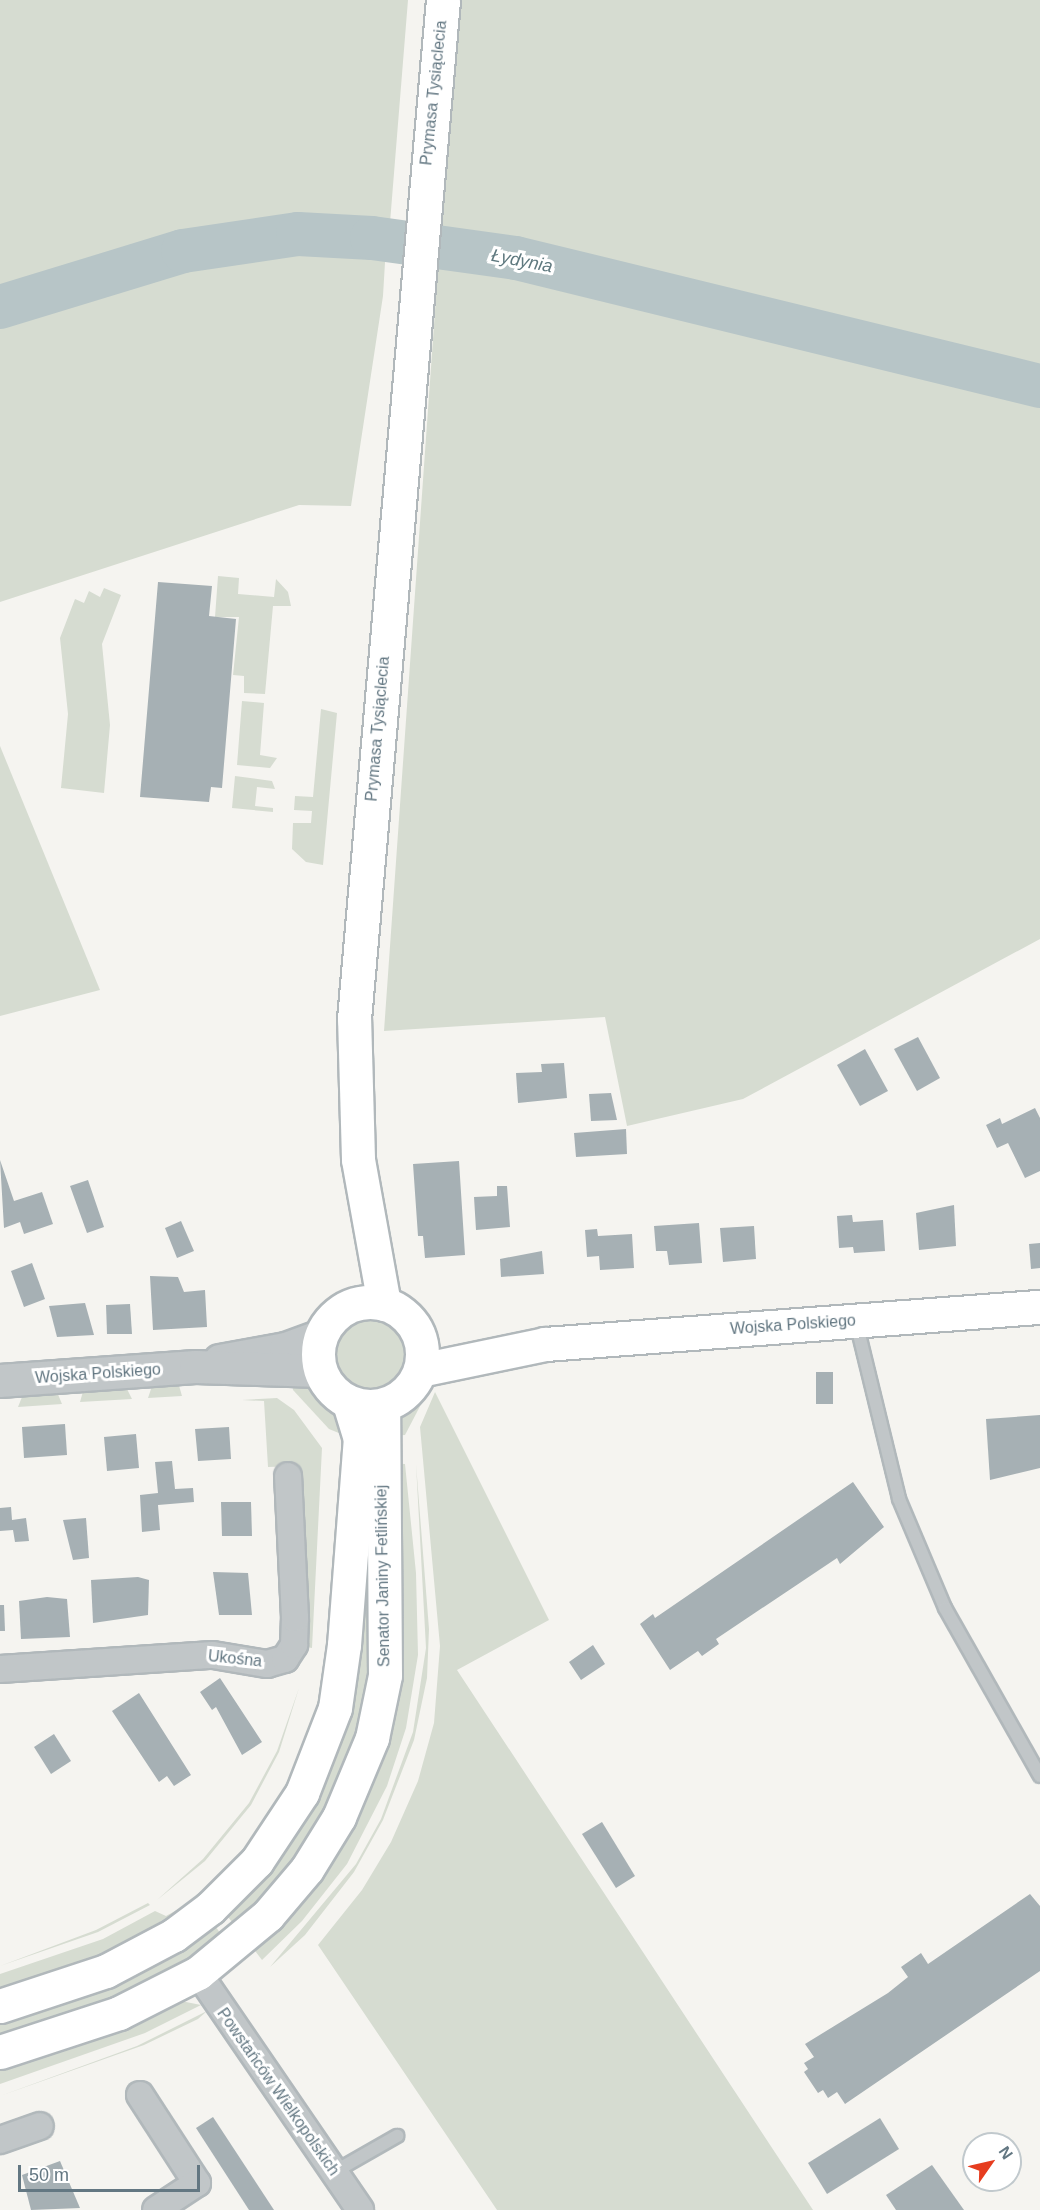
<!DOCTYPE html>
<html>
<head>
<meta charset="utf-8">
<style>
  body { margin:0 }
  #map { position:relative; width:1040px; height:2210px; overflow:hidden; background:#f5f4f0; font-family:Helvetica,sans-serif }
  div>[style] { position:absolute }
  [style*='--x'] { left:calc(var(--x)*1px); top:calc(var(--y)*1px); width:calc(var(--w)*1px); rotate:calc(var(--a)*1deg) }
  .green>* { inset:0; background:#d6dcd1 }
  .round { border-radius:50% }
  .river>* { height:44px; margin:-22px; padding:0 22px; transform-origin:22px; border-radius:22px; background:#b7c5c7 }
  .building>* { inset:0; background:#a6b0b4 }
  .roads { filter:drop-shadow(2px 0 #b1b8bb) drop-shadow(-2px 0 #b1b8bb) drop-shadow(0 2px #b1b8bb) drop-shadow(0 -2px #b1b8bb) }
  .service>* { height:12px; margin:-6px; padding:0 6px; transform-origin:6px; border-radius:6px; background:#c1c6c8 }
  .minor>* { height:26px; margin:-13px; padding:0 13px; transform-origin:13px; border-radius:13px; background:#c1c6c8 }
  .tertiary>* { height:32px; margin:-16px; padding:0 16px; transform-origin:16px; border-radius:16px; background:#c1c6c8 }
  .secondary>* { height:33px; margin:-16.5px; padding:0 16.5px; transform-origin:16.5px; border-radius:16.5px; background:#fff }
  .secondary>.ring { margin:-16.5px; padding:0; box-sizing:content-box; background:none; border:33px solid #fff; border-radius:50% }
  span { translate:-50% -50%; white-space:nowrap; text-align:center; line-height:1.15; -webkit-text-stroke:6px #fff; paint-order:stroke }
  .street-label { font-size:16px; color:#637782 }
  .water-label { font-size:18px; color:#5f797f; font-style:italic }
  .north { position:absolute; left:962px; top:2132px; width:60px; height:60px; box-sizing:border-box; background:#fff; border:2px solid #c1c9cd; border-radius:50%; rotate:56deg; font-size:16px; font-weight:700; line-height:24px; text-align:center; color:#637782 }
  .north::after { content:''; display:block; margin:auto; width:21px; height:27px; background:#e63d1f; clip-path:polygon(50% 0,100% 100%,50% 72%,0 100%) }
  .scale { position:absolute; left:18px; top:2165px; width:182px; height:27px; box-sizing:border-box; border:3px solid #637782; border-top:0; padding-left:8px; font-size:18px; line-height:21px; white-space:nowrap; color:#637782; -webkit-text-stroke:4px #fff; paint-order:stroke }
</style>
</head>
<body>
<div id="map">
  <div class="green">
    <div style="clip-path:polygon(0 0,408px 0,389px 235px,373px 238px,386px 246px,383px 296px,351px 506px,299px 505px,0 602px)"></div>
    <div style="clip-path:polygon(457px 0,1040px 0,1040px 939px,743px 1099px,627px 1126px,605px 1017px,384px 1031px)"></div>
    <div style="clip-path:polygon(218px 576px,239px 578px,238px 594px,274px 597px,276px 579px,288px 592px,291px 606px,273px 606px,265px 694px,244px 693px,244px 676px,233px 675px,239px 617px,215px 617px)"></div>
    <div style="clip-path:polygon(104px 588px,121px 595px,102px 644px,110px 725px,104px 793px,61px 788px,68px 714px,60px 638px,75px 599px,84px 603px,89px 591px,100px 597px)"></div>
    <div style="clip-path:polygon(242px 701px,264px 703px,260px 755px,277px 758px,270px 768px,237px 765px)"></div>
    <div style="clip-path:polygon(321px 709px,337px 713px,323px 865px,306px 862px,292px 849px,293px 823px,311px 823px,312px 811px,294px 810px,295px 796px,313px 797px)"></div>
    <div style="clip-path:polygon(0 746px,100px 990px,0 1016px)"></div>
    <div style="clip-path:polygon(235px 776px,272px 781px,275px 789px,257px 787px,255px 806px,273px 808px,273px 812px,232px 808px)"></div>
    <div class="round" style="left:333px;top:1318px;width:74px;height:74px"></div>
    <div style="clip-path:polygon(292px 1381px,308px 1386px,331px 1408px,346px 1436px,329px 1429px,293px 1390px)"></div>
    <div style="clip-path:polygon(178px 1382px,182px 1396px,148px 1398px,153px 1383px)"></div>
    <div style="clip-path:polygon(126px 1387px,132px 1399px,80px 1402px,84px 1388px)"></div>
    <div style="clip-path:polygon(429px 1389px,405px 1435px,391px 1436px,401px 1415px)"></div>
    <div style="clip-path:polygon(57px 1392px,62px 1404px,18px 1407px,22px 1397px)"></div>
    <div style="clip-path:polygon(435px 1392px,549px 1620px,457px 1670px,813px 2210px,497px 2210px,318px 1945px,362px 1890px,391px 1842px,418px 1781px,434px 1723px,440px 1646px,420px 1427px)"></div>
    <div style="clip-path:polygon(277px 1398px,294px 1410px,322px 1448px,312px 1648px,306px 1647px,297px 1466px,268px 1467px,264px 1401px,242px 1400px)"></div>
    <div style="clip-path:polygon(388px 1463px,405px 1464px,416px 1573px,418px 1655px,406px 1728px,387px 1786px,347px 1864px,302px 1921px,262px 1960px,252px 1947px,363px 1797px)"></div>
    <div style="clip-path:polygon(416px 1464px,429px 1629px,427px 1678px,414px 1740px,383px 1820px,354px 1872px,305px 1935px,270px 1967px,356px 1864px,381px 1819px,413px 1732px,426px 1648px)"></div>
    <div style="clip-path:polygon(365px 1488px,375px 1629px,362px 1724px,336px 1795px,293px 1866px,235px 1926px,225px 1913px,300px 1824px)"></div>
    <div style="clip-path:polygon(299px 1688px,279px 1752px,251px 1805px,205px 1861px,157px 1900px,203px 1859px,249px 1803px,277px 1751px)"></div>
    <div style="clip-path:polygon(193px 1901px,125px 1944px,0 1993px,0 1974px,103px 1939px,155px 1911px,166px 1916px)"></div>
    <div style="clip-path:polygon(148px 1903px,150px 1905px,98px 1932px,0 1966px,96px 1930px)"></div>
    <div style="clip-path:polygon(213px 1923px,223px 1937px,140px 1988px,0 2039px,0 2020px)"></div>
    <div style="clip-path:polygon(176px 2000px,201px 2005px,145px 2033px,0 2084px,0 2066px)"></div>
    <div style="clip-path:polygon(207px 2011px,198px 2019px,144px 2045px,0 2096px,137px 2046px)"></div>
  </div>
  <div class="river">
    <div style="--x:0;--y:307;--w:191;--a:-17"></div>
    <div style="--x:183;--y:251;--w:116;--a:-8.4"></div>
    <div style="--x:298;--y:234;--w:74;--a:3.1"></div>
    <div style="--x:372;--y:238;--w:145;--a:7.9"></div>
    <div style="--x:516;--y:258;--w:539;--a:13.73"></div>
  </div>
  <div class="building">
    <div style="clip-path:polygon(158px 582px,212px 586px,209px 616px,236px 619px,222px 788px,211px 787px,209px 802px,140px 797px)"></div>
    <div style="clip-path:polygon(918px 1037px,940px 1078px,917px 1091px,894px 1049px)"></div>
    <div style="clip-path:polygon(865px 1049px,888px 1091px,860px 1106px,837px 1065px)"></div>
    <div style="clip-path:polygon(564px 1063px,567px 1098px,518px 1103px,516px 1073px,542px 1072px,541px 1064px)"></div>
    <div style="clip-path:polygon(611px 1093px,617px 1120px,591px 1121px,589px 1094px)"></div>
    <div style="clip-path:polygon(1035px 1108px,1040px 1118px,1040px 1171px,1025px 1178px,1008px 1143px,997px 1148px,986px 1125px,1000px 1118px,1002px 1124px)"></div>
    <div style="clip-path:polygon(626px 1129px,627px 1154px,576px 1157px,574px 1133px)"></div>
    <div style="clip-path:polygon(0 1160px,14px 1201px,42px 1192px,53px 1224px,24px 1234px,20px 1222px,4px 1228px)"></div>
    <div style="clip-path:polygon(459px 1161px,465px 1255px,425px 1258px,423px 1236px,418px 1236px,413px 1164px)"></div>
    <div style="clip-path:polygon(88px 1180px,104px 1227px,87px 1233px,70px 1186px)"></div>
    <div style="clip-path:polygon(497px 1186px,507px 1186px,510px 1227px,476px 1230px,474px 1197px,497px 1196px)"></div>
    <div style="clip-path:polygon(954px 1205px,956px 1246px,919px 1250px,916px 1213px)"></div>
    <div style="clip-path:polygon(852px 1215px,853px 1222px,883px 1220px,885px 1251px,854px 1253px,853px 1247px,839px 1248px,837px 1216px)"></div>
    <div style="clip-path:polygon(181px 1221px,194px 1251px,177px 1258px,165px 1228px)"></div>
    <div style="clip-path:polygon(699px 1223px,702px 1263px,669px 1265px,667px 1251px,656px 1251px,654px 1226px)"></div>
    <div style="clip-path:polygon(754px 1226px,756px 1259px,723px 1262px,720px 1228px)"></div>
    <div style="clip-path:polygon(597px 1229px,598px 1236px,632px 1234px,634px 1268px,600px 1270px,599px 1256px,587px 1257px,585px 1230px)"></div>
    <div style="clip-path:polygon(1040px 1243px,1040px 1268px,1031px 1269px,1029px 1244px)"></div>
    <div style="clip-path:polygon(542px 1251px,544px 1274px,501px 1277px,500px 1259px)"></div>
    <div style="clip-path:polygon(32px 1263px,45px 1299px,24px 1307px,11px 1271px)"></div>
    <div style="clip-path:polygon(150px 1276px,178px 1277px,184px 1292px,205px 1290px,207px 1327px,153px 1330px)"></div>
    <div style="clip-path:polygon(85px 1303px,94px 1335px,57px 1337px,49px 1306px)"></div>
    <div style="clip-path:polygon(130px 1304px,132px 1334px,107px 1334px,106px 1305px)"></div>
    <div style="clip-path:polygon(816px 1372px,833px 1372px,833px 1404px,816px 1404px)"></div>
    <div style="clip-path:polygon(1040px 1415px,1040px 1468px,990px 1480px,986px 1419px)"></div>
    <div style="clip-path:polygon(65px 1424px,67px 1455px,24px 1458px,22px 1427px)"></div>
    <div style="clip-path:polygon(229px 1427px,231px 1459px,198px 1461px,195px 1429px)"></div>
    <div style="clip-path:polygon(136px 1434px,139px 1468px,107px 1471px,104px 1437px)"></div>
    <div style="clip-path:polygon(172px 1461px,175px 1489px,193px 1488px,194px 1502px,158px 1505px,160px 1530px,142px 1532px,140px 1495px,158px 1493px,155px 1462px)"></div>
    <div style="clip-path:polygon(853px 1482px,884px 1527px,840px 1564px,837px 1558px,716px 1639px,719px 1644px,702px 1656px,698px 1651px,670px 1670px,640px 1624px,653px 1614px,655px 1618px)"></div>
    <div style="clip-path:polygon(221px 1502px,251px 1502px,252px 1536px,222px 1536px)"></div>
    <div style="clip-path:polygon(11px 1507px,12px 1520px,26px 1518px,29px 1541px,15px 1542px,13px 1530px,0 1531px,0 1508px)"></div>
    <div style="clip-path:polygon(86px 1518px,89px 1558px,73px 1560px,63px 1520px)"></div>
    <div style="clip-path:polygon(213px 1572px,248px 1573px,252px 1615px,219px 1615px)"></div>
    <div style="clip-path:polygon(138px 1577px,149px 1580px,148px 1615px,93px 1623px,91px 1580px)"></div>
    <div style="clip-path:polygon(47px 1597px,67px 1599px,70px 1637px,21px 1639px,19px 1601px)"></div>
    <div style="clip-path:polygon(0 1605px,4px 1605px,5px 1631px,0 1631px)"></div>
    <div style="clip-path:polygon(593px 1645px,605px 1664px,581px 1680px,569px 1662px)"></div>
    <div style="clip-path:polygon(220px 1678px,262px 1742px,242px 1755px,216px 1707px,212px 1710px,200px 1692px)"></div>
    <div style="clip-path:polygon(139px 1693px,191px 1775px,174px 1786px,167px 1776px,159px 1782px,112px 1711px)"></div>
    <div style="clip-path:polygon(54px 1734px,71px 1761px,51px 1774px,34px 1747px)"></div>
    <div style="clip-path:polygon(602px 1822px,635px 1876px,616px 1888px,582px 1834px)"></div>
    <div style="clip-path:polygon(1030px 1894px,1040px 1906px,1040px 1971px,845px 2104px,837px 2092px,828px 2098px,823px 2090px,818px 2093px,804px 2072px,808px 2069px,804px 2063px,814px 2057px,805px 2044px,888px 1993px,908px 1977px,901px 1967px,921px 1953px,928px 1964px)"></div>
    <div style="clip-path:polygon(213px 2117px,274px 2210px,249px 2210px,196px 2128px)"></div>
    <div style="clip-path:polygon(880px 2118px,899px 2149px,827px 2194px,808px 2163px)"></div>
    <div style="clip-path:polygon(60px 2161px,80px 2208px,31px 2210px,22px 2175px)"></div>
    <div style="clip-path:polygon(932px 2165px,964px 2210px,896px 2210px,886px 2195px)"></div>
  </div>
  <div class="roads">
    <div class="service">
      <div style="--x:856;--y:1322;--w:182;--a:76.3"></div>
      <div style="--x:899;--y:1499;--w:118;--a:67.1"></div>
      <div style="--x:945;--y:1608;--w:193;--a:60.5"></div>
      <div style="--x:334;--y:2172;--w:73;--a:-29.7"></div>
    </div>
    <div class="minor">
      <div style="--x:0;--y:1669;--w:213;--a:-3.8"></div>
      <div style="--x:213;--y:1655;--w:55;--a:9.5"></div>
      <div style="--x:267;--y:1664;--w:19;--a:-16"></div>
      <div style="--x:285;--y:1659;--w:17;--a:-57"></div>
      <div style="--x:294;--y:1645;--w:27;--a:-88"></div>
      <div style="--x:295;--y:1618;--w:142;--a:-92.8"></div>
      <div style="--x:198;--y:1973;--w:287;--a:55.6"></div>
      <div style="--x:140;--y:2095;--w:105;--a:57.1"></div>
      <div style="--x:197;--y:2183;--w:49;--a:146.6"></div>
      <div style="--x:0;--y:2140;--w:42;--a:-19.3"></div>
    </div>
    <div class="tertiary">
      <div style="--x:220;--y:1361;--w:67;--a:-10.3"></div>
      <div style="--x:286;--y:1349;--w:37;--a:-20"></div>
      <div style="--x:0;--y:1381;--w:196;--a:-4.1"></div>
      <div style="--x:196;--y:1367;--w:124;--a:1.8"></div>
    </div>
    <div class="secondary">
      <div class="ring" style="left:318px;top:1302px;width:71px;height:71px"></div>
      <div style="--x:384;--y:1304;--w:147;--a:-100.2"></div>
      <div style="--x:358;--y:1159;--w:140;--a:-91.6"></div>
      <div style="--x:354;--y:1019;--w:1023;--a:-85.01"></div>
      <div style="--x:420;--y:1370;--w:128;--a:-11.7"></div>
      <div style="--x:545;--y:1344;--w:496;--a:-4.3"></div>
      <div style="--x:0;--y:2006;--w:112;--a:-18.3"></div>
      <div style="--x:106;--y:1971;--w:77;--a:-27.9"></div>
      <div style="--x:174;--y:1935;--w:45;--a:-36.9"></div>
      <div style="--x:210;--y:1908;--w:66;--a:-45"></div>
      <div style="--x:257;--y:1861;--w:82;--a:-56.5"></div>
      <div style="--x:302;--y:1793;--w:91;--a:-68.8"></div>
      <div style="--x:335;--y:1708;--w:64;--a:-81.9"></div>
      <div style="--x:344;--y:1645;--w:207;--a:-85.6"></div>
      <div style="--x:360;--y:1439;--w:39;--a:-107"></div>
      <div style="--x:0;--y:2052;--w:125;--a:-18.1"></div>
      <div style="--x:119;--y:2013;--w:89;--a:-26.9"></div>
      <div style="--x:198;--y:1973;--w:91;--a:-39.6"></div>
      <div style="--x:268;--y:1915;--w:60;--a:-49.7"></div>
      <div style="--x:307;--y:1869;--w:61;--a:-58.4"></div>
      <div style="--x:339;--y:1817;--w:86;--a:-67.3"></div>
      <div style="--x:372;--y:1738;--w:64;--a:-78.3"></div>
      <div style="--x:385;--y:1675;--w:270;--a:-90.4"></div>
    </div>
  </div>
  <div class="street-label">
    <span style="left:434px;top:93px;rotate:-84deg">Prymasa Tysiąclecia</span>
    <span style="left:378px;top:729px;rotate:-85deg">Prymasa Tysiąclecia</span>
    <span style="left:793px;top:1325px;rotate:-4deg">Wojska Polskiego</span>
    <span style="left:98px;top:1374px;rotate:-4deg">Wojska Polskiego</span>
    <span style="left:383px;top:1576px;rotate:-91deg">Senator Janiny Fetlińskiej</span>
    <span style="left:235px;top:1659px;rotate:6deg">Ukośna</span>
    <span style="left:278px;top:2092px;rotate:55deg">Powstańców Wielkopolskich</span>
  </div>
  <div class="water-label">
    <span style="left:522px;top:261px;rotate:11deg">Łydynia</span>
  </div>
  <div class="north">N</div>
  <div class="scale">50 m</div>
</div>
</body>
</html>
